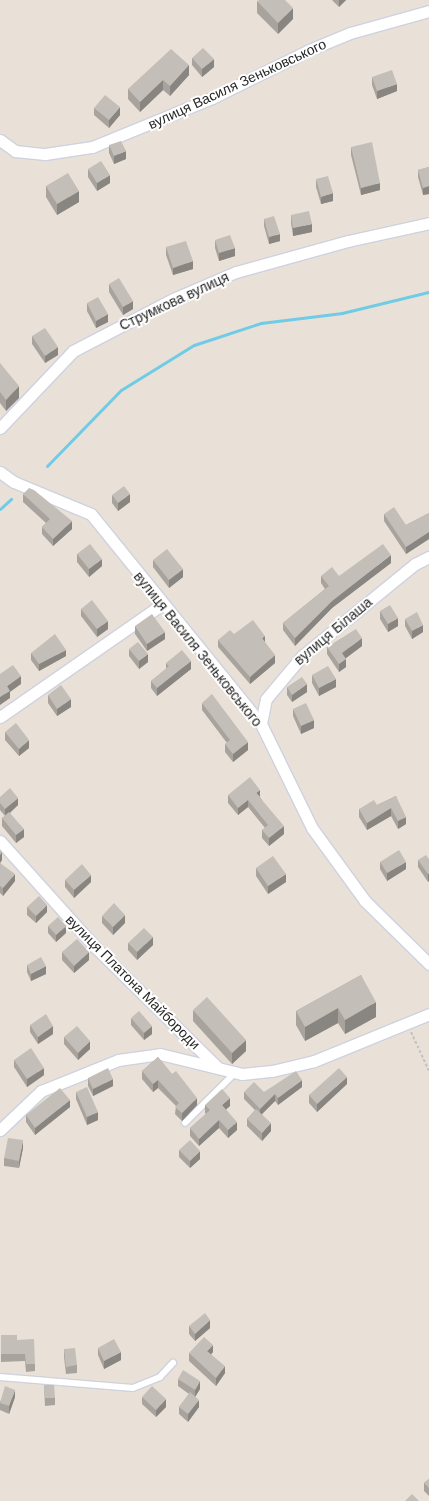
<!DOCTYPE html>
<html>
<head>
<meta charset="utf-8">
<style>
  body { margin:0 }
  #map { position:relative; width:429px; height:1501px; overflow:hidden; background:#e9e1d8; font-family:Helvetica,sans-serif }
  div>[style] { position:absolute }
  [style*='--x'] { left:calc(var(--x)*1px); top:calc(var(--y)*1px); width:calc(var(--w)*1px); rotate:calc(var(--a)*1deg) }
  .stream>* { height:3px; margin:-1.5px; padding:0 1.5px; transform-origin:1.5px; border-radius:1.5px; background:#70cbe6 }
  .path>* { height:2px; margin-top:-1px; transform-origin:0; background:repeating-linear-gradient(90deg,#c3c3c3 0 3px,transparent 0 5px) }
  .roads { filter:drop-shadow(1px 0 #ced2df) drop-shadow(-1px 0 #ced2df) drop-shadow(0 1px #ced2df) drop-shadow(0 -1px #ced2df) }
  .service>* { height:5.5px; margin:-2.75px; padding:0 2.75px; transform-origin:2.75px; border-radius:2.75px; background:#fff }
  .minor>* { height:11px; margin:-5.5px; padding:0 5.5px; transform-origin:5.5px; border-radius:5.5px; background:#fff }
  .wall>* { inset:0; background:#a9a39e }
  .shaded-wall>* { inset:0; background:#898581 }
  .building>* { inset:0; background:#c4beb8 }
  span { translate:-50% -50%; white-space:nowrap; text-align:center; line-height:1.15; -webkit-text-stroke:4px #fff; paint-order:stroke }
  .street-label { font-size:14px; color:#272727 }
</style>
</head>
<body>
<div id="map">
  <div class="stream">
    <div style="--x:47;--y:466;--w:106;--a:-45.8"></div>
    <div style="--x:121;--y:390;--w:86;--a:-31.7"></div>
    <div style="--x:194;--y:345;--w:71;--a:-18.2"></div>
    <div style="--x:261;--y:323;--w:82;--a:-7"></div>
    <div style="--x:342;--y:313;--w:89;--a:-13.6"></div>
    <div style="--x:0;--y:509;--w:15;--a:-42"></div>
  </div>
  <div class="path">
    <div style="--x:411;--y:1032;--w:43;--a:65.2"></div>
  </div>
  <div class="roads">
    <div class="service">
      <div style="--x:185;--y:1123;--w:71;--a:-45"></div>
      <div style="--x:0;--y:1377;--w:133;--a:4.7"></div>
      <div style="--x:133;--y:1388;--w:29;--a:-22"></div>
      <div style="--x:160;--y:1377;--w:19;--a:-47"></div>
    </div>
    <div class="minor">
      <div style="--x:0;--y:140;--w:19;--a:36"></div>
      <div style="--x:15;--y:151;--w:30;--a:6"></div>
      <div style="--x:45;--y:154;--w:48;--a:-8.5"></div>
      <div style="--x:92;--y:147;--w:130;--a:-22.2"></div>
      <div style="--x:212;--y:98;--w:108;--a:-26.3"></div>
      <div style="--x:309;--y:50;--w:44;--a:-22.5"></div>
      <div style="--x:350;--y:33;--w:82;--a:-15.6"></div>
      <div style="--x:0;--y:428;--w:106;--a:-46.5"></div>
      <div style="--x:73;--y:351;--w:113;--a:-27.5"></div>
      <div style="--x:173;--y:299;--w:69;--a:-23.2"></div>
      <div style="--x:236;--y:272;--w:116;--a:-15.5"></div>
      <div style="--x:348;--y:241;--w:83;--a:-12.5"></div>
      <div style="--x:0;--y:472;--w:17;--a:36"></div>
      <div style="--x:14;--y:482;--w:83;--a:22.6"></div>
      <div style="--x:91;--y:514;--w:270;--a:51"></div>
      <div style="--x:261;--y:724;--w:116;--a:63.9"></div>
      <div style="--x:312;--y:828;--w:90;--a:54"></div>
      <div style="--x:365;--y:901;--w:90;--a:44.5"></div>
      <div style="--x:0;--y:717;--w:196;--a:-34.8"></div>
      <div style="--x:261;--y:724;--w:25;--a:-79"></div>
      <div style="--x:266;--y:699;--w:56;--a:-50.1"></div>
      <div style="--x:302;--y:656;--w:146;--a:-39.2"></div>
      <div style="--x:415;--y:564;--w:16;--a:-27"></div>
      <div style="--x:0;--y:841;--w:142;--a:48.1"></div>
      <div style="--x:95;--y:947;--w:171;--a:44.5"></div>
      <div style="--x:0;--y:1130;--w:57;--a:-43.6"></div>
      <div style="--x:41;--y:1091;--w:83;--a:-21.9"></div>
      <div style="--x:118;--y:1060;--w:42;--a:-8.1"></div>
      <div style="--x:160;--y:1054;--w:84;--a:13.7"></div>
      <div style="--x:242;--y:1074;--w:30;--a:-6"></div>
      <div style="--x:272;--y:1071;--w:43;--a:-13.4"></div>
      <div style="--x:314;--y:1061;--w:124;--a:-22.2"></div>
    </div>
  </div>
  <div class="wall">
    <div style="clip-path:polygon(332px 0,346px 0,339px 7px)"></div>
    <div style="clip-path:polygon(257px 1px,293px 19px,278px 34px,257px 13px)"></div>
    <div style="clip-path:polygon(192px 58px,214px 67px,202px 77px,192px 65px)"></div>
    <div style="clip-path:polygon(189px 65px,189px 75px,170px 96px,163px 90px,140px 112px,128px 99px,128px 89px)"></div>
    <div style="clip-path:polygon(372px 77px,397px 91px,377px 99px,372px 85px)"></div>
    <div style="clip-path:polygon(94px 108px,120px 115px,109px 128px,94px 115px)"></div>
    <div style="clip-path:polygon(109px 145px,126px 159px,114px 164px,109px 153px)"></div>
    <div style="clip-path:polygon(351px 147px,380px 190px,361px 195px,351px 155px)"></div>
    <div style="clip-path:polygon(429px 167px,429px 194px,423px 195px,418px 177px,418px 170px)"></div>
    <div style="clip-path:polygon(88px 169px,110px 183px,97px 191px,88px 177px)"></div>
    <div style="clip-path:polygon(316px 179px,333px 201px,321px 204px,316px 187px)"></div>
    <div style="clip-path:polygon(46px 186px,79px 202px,57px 215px,46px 197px)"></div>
    <div style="clip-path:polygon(291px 215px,312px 232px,293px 236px,291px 223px)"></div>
    <div style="clip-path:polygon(264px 219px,280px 241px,269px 244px,264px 226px)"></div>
    <div style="clip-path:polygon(215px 240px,235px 256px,219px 261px,215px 248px)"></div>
    <div style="clip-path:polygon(166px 247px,193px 269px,173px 275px,166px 255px)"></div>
    <div style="clip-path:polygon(109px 284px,133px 309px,123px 315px,109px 292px)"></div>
    <div style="clip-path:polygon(87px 303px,108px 322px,96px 328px,87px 311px)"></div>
    <div style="clip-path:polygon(32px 336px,58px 355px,45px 363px,32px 344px)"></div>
    <div style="clip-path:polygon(0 363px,19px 398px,6px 411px,0 403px)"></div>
    <div style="clip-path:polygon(23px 494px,72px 529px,53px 546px,42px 534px,42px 527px,46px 523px,23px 502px)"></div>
    <div style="clip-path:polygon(112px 495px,130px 502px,118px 511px,112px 503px)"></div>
    <div style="clip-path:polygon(429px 513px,429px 539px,406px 554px,384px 521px,384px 514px,406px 525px)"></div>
    <div style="clip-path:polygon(77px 554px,102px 566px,89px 577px,77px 562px)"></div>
    <div style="clip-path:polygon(153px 560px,183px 577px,169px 588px,153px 567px)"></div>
    <div style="clip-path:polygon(391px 563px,332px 608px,295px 646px,283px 630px,283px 623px,325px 589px,321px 583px,321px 576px,339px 576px)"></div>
    <div style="clip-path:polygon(81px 609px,108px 629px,97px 637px,81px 616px)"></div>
    <div style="clip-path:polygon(380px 611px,398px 626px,388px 632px,380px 619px)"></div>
    <div style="clip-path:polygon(405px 619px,423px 632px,412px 639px,405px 626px)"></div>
    <div style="clip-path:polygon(135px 626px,165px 639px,147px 651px,135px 634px)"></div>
    <div style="clip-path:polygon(234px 634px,275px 663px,250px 684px,218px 647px,218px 640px)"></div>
    <div style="clip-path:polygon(362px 646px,346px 658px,346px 667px,339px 672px,327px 654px,327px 647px)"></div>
    <div style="clip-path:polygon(129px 649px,148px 662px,139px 669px,129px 656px)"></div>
    <div style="clip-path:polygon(31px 653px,66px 656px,39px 671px,31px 660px)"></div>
    <div style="clip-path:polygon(166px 663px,191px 669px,157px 696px,151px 688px,151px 681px,166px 669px)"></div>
    <div style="clip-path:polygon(312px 675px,336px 687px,319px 696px,312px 683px)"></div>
    <div style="clip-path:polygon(287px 687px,307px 692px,292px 702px,287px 695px)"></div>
    <div style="clip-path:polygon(48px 695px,71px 707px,57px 716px,48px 703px)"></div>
    <div style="clip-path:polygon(202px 703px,248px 750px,233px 762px,225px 752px,225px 744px,227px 743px,202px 710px)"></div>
    <div style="clip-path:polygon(293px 709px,314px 728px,301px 734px,293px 716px)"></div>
    <div style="clip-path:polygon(5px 732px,29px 748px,19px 756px,5px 740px)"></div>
    <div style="clip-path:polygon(228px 795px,260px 797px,284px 834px,269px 846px,262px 838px,262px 830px,265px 828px,248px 807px,238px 815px,228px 803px)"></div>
    <div style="clip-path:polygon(396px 796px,406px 824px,398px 829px,391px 816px,367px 830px,359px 817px,359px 809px,377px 805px)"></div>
    <div style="clip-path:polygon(0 797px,18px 805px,10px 813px,24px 837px,16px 843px,2px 826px,2px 818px,5px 816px,0 810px)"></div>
    <div style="clip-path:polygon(0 850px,2px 860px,0 863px,15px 881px,3px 896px,0 893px)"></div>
    <div style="clip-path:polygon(429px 859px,428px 882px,418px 867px,418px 860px)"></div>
    <div style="clip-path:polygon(380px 862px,406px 869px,387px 881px,380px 869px)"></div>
    <div style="clip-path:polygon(256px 868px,286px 882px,268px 894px,256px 876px)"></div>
    <div style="clip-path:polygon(65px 880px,91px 882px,74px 898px,65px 887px)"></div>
    <div style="clip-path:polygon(27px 907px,47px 912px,36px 923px,27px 915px)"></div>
    <div style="clip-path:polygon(102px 916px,125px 923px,113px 935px,102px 923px)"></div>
    <div style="clip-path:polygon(48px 926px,66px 933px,56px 942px,48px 933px)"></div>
    <div style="clip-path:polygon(128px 943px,153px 945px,137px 960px,128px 950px)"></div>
    <div style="clip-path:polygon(62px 952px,89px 960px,74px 973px,62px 960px)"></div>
    <div style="clip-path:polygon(27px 965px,46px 974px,31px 981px,27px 972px)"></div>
    <div style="clip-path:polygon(361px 975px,376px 1017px,345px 1034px,338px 1023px,305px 1041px,296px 1025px,296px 1011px)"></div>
    <div style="clip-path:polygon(193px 1010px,246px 1051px,232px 1064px,193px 1021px)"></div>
    <div style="clip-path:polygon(131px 1018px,152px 1034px,144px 1040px,131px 1025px)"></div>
    <div style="clip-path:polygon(30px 1025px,53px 1034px,38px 1044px,30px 1032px)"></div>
    <div style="clip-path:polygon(64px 1037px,90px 1049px,78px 1060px,64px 1044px)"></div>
    <div style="clip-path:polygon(158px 1057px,197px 1105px,182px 1121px,175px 1114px,176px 1106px,158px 1088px,153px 1092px,142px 1079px,142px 1071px)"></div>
    <div style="clip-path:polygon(14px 1060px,44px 1075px,27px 1087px,14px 1067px)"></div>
    <div style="clip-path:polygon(88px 1078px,113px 1086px,93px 1096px,88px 1086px)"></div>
    <div style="clip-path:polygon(347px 1084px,317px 1112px,309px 1103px,309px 1095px)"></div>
    <div style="clip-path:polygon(302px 1087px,278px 1105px,275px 1101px,262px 1114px,271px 1131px,262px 1141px,247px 1126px,247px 1119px,255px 1110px,244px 1099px,244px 1092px,264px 1092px)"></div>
    <div style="clip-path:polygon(76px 1092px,98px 1120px,87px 1125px,76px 1099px)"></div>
    <div style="clip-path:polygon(205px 1105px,230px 1106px,226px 1109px,237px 1130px,228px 1138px,219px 1128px,199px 1146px,190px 1136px,190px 1128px,206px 1114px,205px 1113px)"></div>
    <div style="clip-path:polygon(70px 1107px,35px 1135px,26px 1122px,26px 1115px)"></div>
    <div style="clip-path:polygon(23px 1148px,19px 1168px,4px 1166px,4px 1158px)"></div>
    <div style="clip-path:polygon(179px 1150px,200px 1159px,190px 1168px,179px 1157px)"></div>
    <div style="clip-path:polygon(189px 1326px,210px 1328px,195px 1341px,189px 1334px)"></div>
    <div style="clip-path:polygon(1px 1335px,17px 1340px,35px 1364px,35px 1371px,26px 1372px,25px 1361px,1px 1362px)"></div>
    <div style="clip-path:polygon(98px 1348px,121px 1360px,104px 1369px,98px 1355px)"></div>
    <div style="clip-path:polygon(64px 1349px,77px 1365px,77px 1373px,66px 1374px,64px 1357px)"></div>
    <div style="clip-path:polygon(213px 1352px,211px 1354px,225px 1373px,216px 1386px,189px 1361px,189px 1353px)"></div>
    <div style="clip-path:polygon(178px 1379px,200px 1389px,195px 1397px,199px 1407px,188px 1422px,179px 1414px,179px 1407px,189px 1394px,178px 1386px)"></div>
    <div style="clip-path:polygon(44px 1385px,55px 1398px,55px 1405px,45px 1406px)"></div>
    <div style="clip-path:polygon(15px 1397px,9px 1414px,0 1410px,0 1401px)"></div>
    <div style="clip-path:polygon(142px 1397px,166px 1407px,156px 1417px,142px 1404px)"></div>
    <div style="clip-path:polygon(429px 1479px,429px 1496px,424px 1491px,424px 1483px)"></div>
  </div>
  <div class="shaded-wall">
    <div style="clip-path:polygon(339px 0,346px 0,339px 7px)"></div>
    <div style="clip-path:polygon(293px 8px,293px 19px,278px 34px,278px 23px)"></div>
    <div style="clip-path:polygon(214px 59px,214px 67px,202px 77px,202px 69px)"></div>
    <div style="clip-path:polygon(189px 65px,189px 75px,170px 96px,170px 86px)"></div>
    <div style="clip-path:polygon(163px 80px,163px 90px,140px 112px,140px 102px)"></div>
    <div style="clip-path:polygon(397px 84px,397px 91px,377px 99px,377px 91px)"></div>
    <div style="clip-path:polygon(120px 107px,120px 115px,109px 128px,109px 120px)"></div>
    <div style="clip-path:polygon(126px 151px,126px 159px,114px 164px,114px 156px)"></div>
    <div style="clip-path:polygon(110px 175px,110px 183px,97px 191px,97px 183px)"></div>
    <div style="clip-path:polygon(380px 183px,380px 190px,361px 195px,361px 188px)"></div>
    <div style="clip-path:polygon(429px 186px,429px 194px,423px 195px,423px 188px)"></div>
    <div style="clip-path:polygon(79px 191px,79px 202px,57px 215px,57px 204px)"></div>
    <div style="clip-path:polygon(333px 193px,333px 201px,321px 204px,321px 197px)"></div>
    <div style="clip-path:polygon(312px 224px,312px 232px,293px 236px,293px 228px)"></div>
    <div style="clip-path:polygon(280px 234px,280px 241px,269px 244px,269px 237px)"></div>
    <div style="clip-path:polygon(235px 248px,235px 256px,219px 261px,219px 253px)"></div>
    <div style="clip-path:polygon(193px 261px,193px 269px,173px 275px,173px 268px)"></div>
    <div style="clip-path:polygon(133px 301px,133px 309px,123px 315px,123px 307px)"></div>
    <div style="clip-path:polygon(108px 314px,108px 322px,96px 328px,96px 321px)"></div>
    <div style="clip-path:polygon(58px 347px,58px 355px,45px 363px,45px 356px)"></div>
    <div style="clip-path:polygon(19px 386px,19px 398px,6px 411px,6px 400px)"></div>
    <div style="clip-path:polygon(130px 494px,130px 502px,118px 511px,118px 503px)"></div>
    <div style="clip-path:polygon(72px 521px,72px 529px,53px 546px,53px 539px)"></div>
    <div style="clip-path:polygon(429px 532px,429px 539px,406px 554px,406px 547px)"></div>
    <div style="clip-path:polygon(391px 555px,391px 563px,332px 608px,295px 646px,295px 638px,332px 601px)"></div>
    <div style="clip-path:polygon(102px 559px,102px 566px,89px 577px,89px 569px)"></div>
    <div style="clip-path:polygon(183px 569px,183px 577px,169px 588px,169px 580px)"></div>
    <div style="clip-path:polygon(398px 618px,398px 626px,388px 632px,388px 624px)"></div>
    <div style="clip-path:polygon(108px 621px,108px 629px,97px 637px,97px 629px)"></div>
    <div style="clip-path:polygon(423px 625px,423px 632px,412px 639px,412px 631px)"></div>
    <div style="clip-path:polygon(165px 632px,165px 639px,147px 651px,147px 644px)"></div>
    <div style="clip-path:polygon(265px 636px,265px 643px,262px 638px)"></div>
    <div style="clip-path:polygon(362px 638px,362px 646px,342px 661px,342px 653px)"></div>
    <div style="clip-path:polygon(66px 650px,66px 656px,39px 671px,39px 664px)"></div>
    <div style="clip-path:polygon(148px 654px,148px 662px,139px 669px,139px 661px)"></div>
    <div style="clip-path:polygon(275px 655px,275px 663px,250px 684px,250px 677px)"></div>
    <div style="clip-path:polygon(346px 659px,346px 667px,339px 672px,339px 664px)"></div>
    <div style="clip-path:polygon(191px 661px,191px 669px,157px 696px,157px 688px)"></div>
    <div style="clip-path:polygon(21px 676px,21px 684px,10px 692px,10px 698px,0 705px,0 697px,7px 686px)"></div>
    <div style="clip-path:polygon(336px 679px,336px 687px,319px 696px,319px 688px)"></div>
    <div style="clip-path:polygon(307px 684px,307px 692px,292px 702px,292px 695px)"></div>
    <div style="clip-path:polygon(71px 699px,71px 707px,57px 716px,57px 709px)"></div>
    <div style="clip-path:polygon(314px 720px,314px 728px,301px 734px,301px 726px)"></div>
    <div style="clip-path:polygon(29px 740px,29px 748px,19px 756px,19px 749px)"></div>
    <div style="clip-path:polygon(248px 742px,248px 750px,233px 762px,233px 754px)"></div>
    <div style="clip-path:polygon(260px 790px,260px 797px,256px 793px)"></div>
    <div style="clip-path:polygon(18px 798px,18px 805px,5px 817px,5px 809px)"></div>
    <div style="clip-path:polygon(248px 800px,248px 807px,238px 815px,238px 808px)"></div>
    <div style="clip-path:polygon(391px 808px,391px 816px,367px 830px,367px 823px)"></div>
    <div style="clip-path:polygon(406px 817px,406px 824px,398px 829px,398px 821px)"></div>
    <div style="clip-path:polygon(284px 826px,284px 834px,269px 846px,269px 838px)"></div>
    <div style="clip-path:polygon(24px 829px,24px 837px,16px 843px,16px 835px)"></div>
    <div style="clip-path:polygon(2px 852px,2px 860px,0 863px,0 855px)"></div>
    <div style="clip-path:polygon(406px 862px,406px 869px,387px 881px,387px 873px)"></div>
    <div style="clip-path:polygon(429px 873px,429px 881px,428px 882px,428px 874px)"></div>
    <div style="clip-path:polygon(15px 874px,15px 881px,3px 896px,3px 888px)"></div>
    <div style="clip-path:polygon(286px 874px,286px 882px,268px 894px,268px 886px)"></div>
    <div style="clip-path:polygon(91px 875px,91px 882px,74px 898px,74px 890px)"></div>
    <div style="clip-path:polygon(47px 905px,47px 912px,36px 923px,36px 916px)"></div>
    <div style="clip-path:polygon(125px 915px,125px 923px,113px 935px,113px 927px)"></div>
    <div style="clip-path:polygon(66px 926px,66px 933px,56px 942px,56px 935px)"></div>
    <div style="clip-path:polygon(153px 937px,153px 945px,137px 960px,137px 952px)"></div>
    <div style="clip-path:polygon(89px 952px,89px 960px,74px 973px,74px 966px)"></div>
    <div style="clip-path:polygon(46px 966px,46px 974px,31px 981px,31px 974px)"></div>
    <div style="clip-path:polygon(376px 1002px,376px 1017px,345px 1034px,345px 1020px)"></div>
    <div style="clip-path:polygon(338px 1008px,338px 1023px,305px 1041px,305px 1027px)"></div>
    <div style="clip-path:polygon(53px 1026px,53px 1034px,38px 1044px,38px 1037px)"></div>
    <div style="clip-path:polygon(152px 1026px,152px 1034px,144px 1040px,144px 1033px)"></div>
    <div style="clip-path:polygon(246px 1040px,246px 1051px,232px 1064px,232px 1053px)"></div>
    <div style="clip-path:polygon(90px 1041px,90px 1049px,78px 1060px,78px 1053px)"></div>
    <div style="clip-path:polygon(44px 1068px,44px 1075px,27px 1087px,27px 1079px)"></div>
    <div style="clip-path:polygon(347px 1077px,347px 1084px,317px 1112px,317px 1104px)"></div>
    <div style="clip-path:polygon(113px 1079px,113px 1086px,93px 1096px,93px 1089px)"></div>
    <div style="clip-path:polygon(158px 1080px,158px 1088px,153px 1092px,153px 1084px)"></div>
    <div style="clip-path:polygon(302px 1080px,302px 1087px,278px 1105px,278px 1098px)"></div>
    <div style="clip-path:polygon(275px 1094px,275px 1101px,260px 1116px,260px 1109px)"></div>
    <div style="clip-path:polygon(197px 1098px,197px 1105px,182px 1121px,182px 1113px)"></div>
    <div style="clip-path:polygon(230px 1098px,230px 1106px,222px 1113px,222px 1105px)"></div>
    <div style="clip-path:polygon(70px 1100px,70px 1107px,35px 1135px,35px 1128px)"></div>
    <div style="clip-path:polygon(98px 1112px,98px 1120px,87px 1125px,87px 1117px)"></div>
    <div style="clip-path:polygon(219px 1120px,219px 1128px,199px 1146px,199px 1139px)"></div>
    <div style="clip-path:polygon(237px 1122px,237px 1130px,228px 1138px,228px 1130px)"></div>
    <div style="clip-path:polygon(271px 1123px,271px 1131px,262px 1141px,262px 1133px)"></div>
    <div style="clip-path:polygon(23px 1140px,23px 1148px,19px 1168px,19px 1161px)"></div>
    <div style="clip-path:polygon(200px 1151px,200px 1159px,190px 1168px,190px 1161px)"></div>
    <div style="clip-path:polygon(210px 1320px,210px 1328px,195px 1341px,195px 1334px)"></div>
    <div style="clip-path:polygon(213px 1345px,213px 1352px,207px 1359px,207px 1351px)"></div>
    <div style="clip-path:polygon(121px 1352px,121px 1360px,104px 1369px,104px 1361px)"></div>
    <div style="clip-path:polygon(225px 1366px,225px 1373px,216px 1386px,216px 1378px)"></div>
    <div style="clip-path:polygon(200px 1381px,200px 1389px,195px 1397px,195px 1390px)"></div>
    <div style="clip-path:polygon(15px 1390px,15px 1397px,9px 1414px,9px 1406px)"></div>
    <div style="clip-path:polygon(166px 1399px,166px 1407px,156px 1417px,156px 1410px)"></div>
    <div style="clip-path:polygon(199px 1400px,199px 1407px,188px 1422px,188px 1414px)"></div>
  </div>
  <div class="building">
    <div style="clip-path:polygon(259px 0,285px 0,293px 8px,278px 23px,257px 1px)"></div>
    <div style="clip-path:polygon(203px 48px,214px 59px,202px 69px,192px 58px)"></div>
    <div style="clip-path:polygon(171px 49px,189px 65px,170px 86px,163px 80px,140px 102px,128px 89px)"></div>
    <div style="clip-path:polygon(392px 70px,397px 84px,377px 91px,372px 77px)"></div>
    <div style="clip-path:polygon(105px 95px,120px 107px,109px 120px,94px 108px)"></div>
    <div style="clip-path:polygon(121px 141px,126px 151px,114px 156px,109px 145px)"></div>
    <div style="clip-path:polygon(372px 142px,380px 183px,361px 188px,351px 147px)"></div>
    <div style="clip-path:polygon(101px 161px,110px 175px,97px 183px,88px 169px)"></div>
    <div style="clip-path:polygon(429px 167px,429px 186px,423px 188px,418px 170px)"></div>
    <div style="clip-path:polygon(68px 173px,79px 191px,57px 204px,46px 186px)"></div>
    <div style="clip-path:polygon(328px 176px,333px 193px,321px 197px,316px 179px)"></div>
    <div style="clip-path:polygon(309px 211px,312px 224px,293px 228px,291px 215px)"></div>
    <div style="clip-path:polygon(274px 216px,280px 234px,269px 237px,264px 219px)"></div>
    <div style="clip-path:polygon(230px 235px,235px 248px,219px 253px,215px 240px)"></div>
    <div style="clip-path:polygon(186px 241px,193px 261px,173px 268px,166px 247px)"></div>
    <div style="clip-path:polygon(119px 278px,133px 301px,123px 307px,109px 284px)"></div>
    <div style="clip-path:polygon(98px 297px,108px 314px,96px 321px,87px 303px)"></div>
    <div style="clip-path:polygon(45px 328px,58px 347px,45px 356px,32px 336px)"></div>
    <div style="clip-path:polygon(0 363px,19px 386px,6px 400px,0 392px)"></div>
    <div style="clip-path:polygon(124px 486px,130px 494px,118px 503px,112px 495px)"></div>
    <div style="clip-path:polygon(29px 488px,34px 490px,72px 521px,53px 539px,42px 527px,50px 519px,23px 494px)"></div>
    <div style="clip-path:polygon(394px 507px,406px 525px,429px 513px,429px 532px,406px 547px,384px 514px)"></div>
    <div style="clip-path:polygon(90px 544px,102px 559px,89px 569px,77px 554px)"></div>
    <div style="clip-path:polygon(383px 544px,391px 555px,332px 601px,295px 638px,283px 623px,329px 586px,321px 576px,332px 567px,339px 576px)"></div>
    <div style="clip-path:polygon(167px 549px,183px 569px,169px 580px,153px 560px)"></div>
    <div style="clip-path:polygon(92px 600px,108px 621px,97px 629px,81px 609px)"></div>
    <div style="clip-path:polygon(390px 605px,398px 618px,388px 624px,380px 611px)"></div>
    <div style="clip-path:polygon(417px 612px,423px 625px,412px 631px,405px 619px)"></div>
    <div style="clip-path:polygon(152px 614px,165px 632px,147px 644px,135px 626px)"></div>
    <div style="clip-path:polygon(253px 620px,265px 636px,262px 638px,275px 655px,250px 677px,218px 640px,230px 630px,234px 634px)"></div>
    <div style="clip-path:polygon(356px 629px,362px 638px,342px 653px,346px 659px,339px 664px,327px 647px)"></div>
    <div style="clip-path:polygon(55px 634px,66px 650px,39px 664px,31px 653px)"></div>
    <div style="clip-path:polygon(138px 642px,148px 654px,139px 661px,129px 649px)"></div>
    <div style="clip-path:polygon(182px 650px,191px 661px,157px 688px,151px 681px,169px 666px,166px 663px)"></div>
    <div style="clip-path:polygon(13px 665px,21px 676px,7px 686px,10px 691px,0 697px,0 674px)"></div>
    <div style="clip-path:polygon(328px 666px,336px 679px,319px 688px,312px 675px)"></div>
    <div style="clip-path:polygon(302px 677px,307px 684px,292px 695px,287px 687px)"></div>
    <div style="clip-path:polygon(61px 685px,71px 699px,57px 709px,48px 695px)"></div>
    <div style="clip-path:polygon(212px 694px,248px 742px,233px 754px,225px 744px,230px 740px,202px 703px)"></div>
    <div style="clip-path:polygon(306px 703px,314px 720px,301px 726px,293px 709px)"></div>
    <div style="clip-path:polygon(16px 723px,29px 740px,19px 749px,5px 732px)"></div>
    <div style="clip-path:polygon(250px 777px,260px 790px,256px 793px,284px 826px,269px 838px,262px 830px,268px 825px,248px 800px,238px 808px,228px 795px)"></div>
    <div style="clip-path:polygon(10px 788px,18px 798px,5px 809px,0 803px,0 797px)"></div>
    <div style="clip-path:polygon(396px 796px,406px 817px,398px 821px,391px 808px,367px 823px,359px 809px,374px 800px,377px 805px)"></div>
    <div style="clip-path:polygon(9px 812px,24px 829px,16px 835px,2px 818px)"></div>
    <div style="clip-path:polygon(0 850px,2px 852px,0 855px)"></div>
    <div style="clip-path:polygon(399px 850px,406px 862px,387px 873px,380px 862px)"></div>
    <div style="clip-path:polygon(426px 855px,429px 859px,429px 873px,428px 874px,418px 860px)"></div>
    <div style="clip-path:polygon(273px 856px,286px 874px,268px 886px,256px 868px)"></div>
    <div style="clip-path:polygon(0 863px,15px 874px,3px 888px,0 886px)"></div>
    <div style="clip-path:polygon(82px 864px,91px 875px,74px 890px,65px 880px)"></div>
    <div style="clip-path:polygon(39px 896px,47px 905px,36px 916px,27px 907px)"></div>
    <div style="clip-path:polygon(114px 903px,125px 915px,113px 927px,102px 916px)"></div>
    <div style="clip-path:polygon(58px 917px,66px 926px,56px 935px,48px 926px)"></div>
    <div style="clip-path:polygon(144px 928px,153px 937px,137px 952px,128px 943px)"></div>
    <div style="clip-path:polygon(77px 939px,89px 952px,74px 966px,62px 952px)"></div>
    <div style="clip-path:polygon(41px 957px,46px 966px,31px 974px,27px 965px)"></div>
    <div style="clip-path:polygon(361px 975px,376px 1002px,345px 1020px,338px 1008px,305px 1027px,296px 1011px)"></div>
    <div style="clip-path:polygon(207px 997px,246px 1040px,232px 1053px,193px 1010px)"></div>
    <div style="clip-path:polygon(139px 1011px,152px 1026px,144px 1033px,131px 1018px)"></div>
    <div style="clip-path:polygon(46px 1014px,53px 1026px,38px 1037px,30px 1025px)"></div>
    <div style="clip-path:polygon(77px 1026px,90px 1041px,78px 1053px,64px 1037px)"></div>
    <div style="clip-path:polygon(31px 1048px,44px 1068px,27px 1079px,14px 1060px)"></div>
    <div style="clip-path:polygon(158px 1057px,172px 1074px,176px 1071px,197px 1098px,182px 1113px,175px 1107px,179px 1103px,158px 1080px,153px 1084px,142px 1071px)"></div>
    <div style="clip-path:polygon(108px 1068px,113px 1079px,93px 1089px,88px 1078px)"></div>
    <div style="clip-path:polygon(339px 1068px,347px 1077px,317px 1104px,309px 1095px)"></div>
    <div style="clip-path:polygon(296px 1071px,302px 1080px,278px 1098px,275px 1094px,260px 1109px,244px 1092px,254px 1082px,264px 1092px)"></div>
    <div style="clip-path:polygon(87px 1087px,98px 1112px,87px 1117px,76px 1092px)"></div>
    <div style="clip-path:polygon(60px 1088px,70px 1100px,35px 1128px,26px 1115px)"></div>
    <div style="clip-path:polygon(222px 1089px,230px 1098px,222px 1105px,237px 1122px,228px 1130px,219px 1120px,199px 1139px,190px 1128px,210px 1110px,205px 1105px)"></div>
    <div style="clip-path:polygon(256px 1109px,271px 1123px,262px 1133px,247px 1119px)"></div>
    <div style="clip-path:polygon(8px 1138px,23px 1140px,19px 1161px,4px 1158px)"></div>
    <div style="clip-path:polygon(190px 1140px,200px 1151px,190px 1161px,179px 1150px)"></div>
    <div style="clip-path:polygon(205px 1313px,210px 1320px,195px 1334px,189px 1326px)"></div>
    <div style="clip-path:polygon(1px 1335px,17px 1335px,17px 1340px,34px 1339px,35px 1364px,26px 1364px,25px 1354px,1px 1354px)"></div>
    <div style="clip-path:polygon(204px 1337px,213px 1345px,207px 1351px,225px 1366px,216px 1378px,189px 1353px)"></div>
    <div style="clip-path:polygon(114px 1339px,121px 1352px,104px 1361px,98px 1348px)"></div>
    <div style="clip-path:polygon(75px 1348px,77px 1365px,66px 1367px,64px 1349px)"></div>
    <div style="clip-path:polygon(183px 1370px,200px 1381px,195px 1390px,178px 1379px)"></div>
    <div style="clip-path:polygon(44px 1385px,54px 1385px,55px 1398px,45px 1398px)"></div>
    <div style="clip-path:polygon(5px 1386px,15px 1390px,9px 1406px,0 1403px)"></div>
    <div style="clip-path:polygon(152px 1386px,166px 1399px,156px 1410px,142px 1397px)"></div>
    <div style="clip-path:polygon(190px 1392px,199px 1400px,188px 1414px,179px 1407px)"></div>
    <div style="clip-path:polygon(429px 1479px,429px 1488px,424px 1483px)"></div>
    <div style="clip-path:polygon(412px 1494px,419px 1501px,405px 1501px)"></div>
  </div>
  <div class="street-label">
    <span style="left:237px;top:84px;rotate:-25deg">вулиця Василя Зеньковського</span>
    <span style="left:174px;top:301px;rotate:-25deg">Струмкова вулиця</span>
    <span style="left:333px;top:631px;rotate:-40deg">вулиця Білаша</span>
    <span style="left:198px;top:649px;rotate:51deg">вулиця Василя Зеньковського</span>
    <span style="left:133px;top:982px;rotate:45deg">вулиця Платона Майбороди</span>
  </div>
</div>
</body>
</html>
